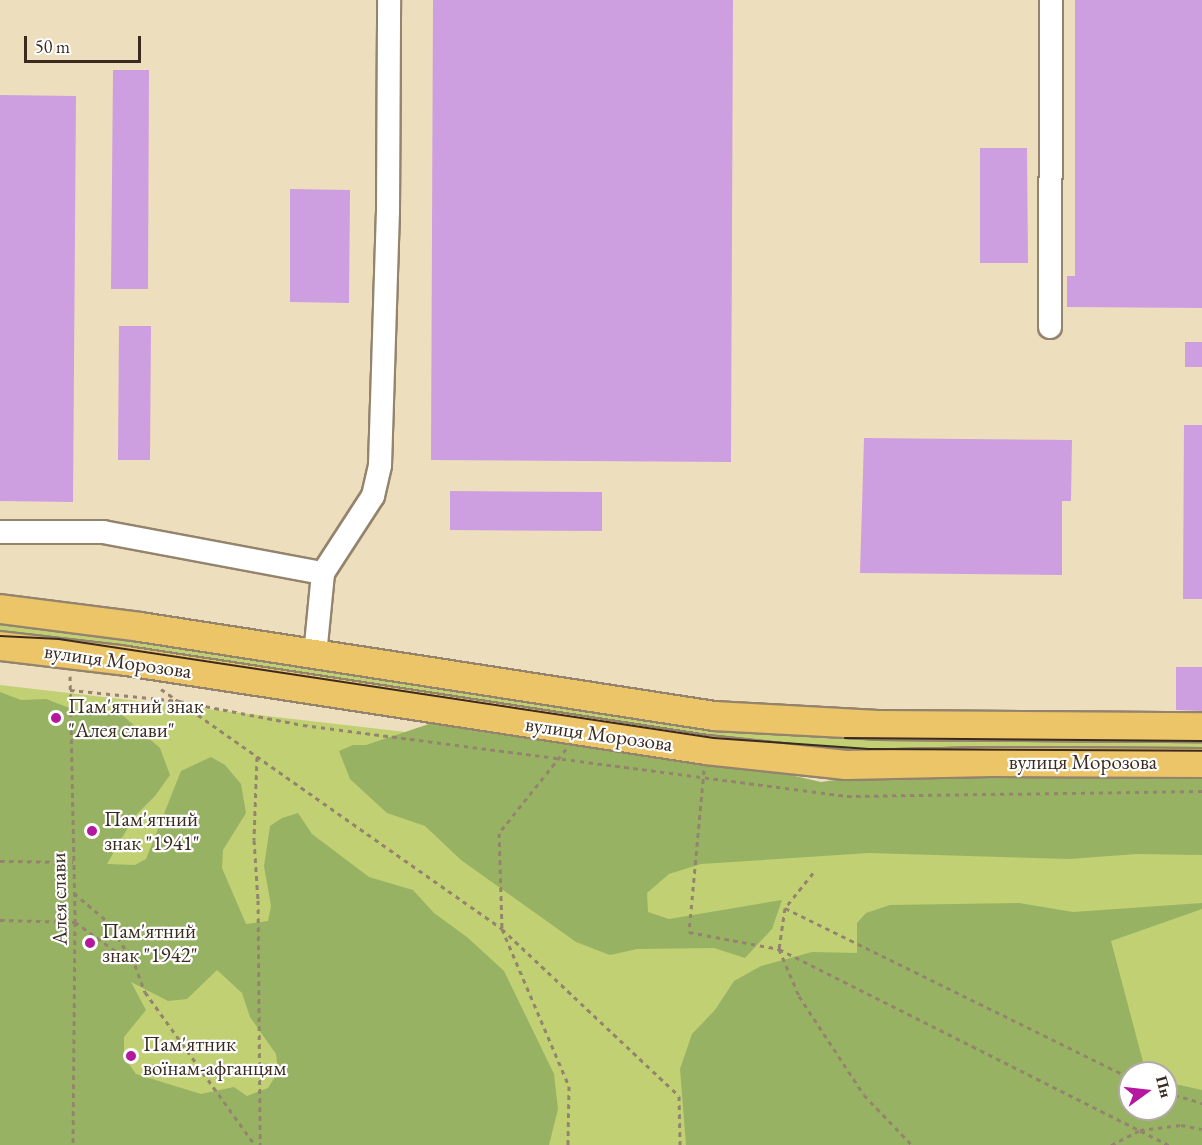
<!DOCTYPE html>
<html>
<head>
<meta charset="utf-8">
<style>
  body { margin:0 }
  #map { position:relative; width:1202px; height:1145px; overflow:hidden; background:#eddfbd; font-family:"EB Garamond",serif }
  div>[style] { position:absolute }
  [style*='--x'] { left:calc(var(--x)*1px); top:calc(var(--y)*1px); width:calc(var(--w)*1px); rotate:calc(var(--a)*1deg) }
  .green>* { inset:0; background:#c0d072 }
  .forest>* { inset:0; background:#98b264 }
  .building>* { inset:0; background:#cd9fe0 }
  .path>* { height:3px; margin-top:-1.5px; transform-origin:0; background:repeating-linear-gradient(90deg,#94846e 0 4.5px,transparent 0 9px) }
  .roads { filter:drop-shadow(2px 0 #94846e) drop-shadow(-2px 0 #94846e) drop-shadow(0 2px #94846e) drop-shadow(0 -2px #94846e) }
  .minor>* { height:22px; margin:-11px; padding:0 11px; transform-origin:11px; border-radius:11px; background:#fff }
  .major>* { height:28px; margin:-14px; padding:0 14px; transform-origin:14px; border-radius:14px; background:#ecc569 }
  .tram>* { height:1.5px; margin:-0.75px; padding:0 0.75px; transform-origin:0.75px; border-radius:0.75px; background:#3b2a1e }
  .dots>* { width:16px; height:16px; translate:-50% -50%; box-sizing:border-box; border:3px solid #fff; border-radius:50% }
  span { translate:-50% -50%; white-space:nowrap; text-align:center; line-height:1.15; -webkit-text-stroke:4.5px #fff; paint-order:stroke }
  .street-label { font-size:21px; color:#3b2a1e }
  .poi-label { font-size:21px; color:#3b2a1e }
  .left { translate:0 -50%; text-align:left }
  .north { position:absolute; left:1118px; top:1061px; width:60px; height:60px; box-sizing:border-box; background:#fff; border:2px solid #b1aaa5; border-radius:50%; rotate:75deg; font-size:16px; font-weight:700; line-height:24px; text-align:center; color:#3b2a1e }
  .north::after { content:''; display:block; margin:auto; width:21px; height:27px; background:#b5179e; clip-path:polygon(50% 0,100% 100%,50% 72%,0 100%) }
  .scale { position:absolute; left:24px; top:36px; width:117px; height:27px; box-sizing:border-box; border:3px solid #3b2a1e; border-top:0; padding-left:8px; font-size:18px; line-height:21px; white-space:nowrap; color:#3b2a1e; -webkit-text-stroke:4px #fff; paint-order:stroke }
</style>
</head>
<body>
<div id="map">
  <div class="green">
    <div style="clip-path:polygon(0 616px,705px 722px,1202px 733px,1202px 756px,911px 755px,703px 742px,0 641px)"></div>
    <div style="clip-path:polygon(evenodd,0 685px,449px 737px,847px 791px,1202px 794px,1202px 1145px,0 1145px,0 685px,1130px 1073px,1166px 1073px,1166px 1109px,1130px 1109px,1130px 1073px)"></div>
  </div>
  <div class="forest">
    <div style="clip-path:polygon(evenodd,0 692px,21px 700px,46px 699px,85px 714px,120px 713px,160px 748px,170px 775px,155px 796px,134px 817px,107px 864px,135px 865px,146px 859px,181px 771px,211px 757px,225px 765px,241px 784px,246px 813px,223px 850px,222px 868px,246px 924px,268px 921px,271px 906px,264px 866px,270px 826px,282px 818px,298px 813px,312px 834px,369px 877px,413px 890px,434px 913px,467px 937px,504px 971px,554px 1074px,558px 1109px,549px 1145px,0 1145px,0 692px,217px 970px,242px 993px,250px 1017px,276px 1054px,278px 1072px,268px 1088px,247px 1096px,234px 1087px,201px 1094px,136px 1074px,124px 1057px,124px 1037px,146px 1010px,131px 982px,168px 1001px,187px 999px,217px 970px)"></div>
    <div style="clip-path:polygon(435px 722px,509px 728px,653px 757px,782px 773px,821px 782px,869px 775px,1202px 769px,1202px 855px,1137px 854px,1069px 859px,869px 853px,701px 864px,669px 874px,647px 893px,648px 912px,669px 919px,782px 900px,772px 929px,745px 958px,714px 948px,637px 949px,610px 955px,576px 942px,461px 860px,425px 826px,387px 813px,350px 779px,339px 751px,353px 745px,366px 745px)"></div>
    <div style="clip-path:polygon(1019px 903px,1073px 912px,1202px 903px,1202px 909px,1111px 941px,1146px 1073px,1130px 1073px,1130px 1109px,1166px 1109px,1166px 1082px,1202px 1090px,1202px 1145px,686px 1145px,680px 1069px,692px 1034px,715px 1010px,734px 981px,761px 966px,812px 952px,857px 953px,857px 923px,866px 913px,890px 905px)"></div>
  </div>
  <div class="building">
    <div style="clip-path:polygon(433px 0,733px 0,731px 462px,431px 460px)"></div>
    <div style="clip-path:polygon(1075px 0,1202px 0,1202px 308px,1067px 307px,1067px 276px,1075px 276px)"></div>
    <div style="clip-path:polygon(113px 70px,149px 70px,148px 289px,111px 289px)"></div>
    <div style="clip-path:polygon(0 95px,76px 96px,73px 502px,0 501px)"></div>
    <div style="clip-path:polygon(980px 148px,1027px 148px,1028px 263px,980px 263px)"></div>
    <div style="clip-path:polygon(290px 189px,350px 190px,349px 303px,290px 302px)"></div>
    <div style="clip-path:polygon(119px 326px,151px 326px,150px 460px,118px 460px)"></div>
    <div style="clip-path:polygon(1185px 342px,1202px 342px,1202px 367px,1185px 367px)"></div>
    <div style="clip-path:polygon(1184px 425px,1202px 425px,1202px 599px,1183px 599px)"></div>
    <div style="clip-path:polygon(864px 438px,1072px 440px,1071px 501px,1062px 501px,1062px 575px,860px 573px)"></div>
    <div style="clip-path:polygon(450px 491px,602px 492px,602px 531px,450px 530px)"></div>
    <div style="clip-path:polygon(1176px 667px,1202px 667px,1202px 711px,1176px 710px)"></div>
  </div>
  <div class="path">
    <div style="--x:70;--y:676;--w:246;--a:88.8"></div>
    <div style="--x:75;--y:922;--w:223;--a:90.5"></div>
    <div style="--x:161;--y:689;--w:417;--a:35.1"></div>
    <div style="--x:502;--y:929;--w:243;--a:43.3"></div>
    <div style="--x:679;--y:1096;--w:49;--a:88.8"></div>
    <div style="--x:70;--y:690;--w:110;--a:5.8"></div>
    <div style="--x:179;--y:701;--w:126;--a:11"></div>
    <div style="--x:303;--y:725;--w:549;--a:7.44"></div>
    <div style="--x:847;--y:796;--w:355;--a:-0.8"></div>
    <div style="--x:566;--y:749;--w:107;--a:128.6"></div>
    <div style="--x:499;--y:833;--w:96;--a:88.2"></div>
    <div style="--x:502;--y:929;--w:171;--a:66.9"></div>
    <div style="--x:569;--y:1086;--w:59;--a:91"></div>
    <div style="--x:257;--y:757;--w:83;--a:92.1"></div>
    <div style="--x:254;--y:840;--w:60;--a:86.2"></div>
    <div style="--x:258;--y:900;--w:245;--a:89.5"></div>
    <div style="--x:704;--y:770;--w:163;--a:95.3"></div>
    <div style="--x:689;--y:932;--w:92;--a:10.7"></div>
    <div style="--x:779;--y:949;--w:436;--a:26.7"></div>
    <div style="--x:0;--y:861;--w:73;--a:0.8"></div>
    <div style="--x:813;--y:873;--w:45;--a:128.7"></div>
    <div style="--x:785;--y:908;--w:41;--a:98.3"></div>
    <div style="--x:779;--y:949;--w:51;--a:66.9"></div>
    <div style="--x:799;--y:996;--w:118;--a:56.7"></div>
    <div style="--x:864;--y:1095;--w:69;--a:46.2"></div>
    <div style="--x:74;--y:893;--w:45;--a:40.5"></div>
    <div style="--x:108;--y:922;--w:51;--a:57.9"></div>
    <div style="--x:135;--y:965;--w:29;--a:70"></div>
    <div style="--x:145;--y:992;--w:188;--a:54.3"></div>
    <div style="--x:785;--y:908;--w:385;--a:26.2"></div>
    <div style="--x:0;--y:920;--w:75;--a:1.5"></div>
    <div style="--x:75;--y:922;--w:70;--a:35.7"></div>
    <div style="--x:1166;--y:1092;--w:38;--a:17"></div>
    <div style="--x:1111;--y:1145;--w:33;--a:-27"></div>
    <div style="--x:1140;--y:1130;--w:41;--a:-7"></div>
    <div style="--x:1181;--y:1125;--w:21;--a:11"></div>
  </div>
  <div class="roads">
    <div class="minor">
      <div style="--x:1050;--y:327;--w:327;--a:-89.8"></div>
      <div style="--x:0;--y:532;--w:103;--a:0"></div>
      <div style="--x:103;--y:532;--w:224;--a:10.6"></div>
      <div style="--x:323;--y:573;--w:92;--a:-57"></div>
      <div style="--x:373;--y:496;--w:32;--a:-77"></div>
      <div style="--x:380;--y:465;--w:253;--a:-88.2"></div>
      <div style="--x:388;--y:212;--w:212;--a:-89.7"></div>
      <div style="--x:315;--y:655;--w:82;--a:-84.4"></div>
    </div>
    <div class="major">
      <div style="--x:0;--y:609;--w:141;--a:7.3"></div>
      <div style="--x:140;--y:627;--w:581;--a:8.81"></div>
      <div style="--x:714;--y:716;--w:164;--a:3.1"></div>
      <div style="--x:878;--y:725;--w:324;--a:0.4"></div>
      <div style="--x:0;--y:646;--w:121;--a:6.7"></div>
      <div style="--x:120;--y:660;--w:593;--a:8.73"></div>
      <div style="--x:706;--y:750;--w:141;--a:6.1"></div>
      <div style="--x:846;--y:765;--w:145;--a:-1.2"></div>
      <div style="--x:991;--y:762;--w:211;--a:0.3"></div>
    </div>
  </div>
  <div class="tram">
    <div style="--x:0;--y:636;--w:59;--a:2.9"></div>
    <div style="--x:59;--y:639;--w:662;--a:8.59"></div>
    <div style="--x:714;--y:738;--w:155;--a:4.1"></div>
    <div style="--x:869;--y:749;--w:333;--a:0.3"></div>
    <div style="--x:845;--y:738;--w:357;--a:0.5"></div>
  </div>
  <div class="dots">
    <div style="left:56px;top:718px;background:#b5179e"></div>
    <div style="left:92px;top:831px;background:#b5179e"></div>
    <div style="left:90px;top:943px;background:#b5179e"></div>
    <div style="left:131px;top:1056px;background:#b5179e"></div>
  </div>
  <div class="street-label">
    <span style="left:118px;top:661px;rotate:8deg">вулиця Морозова</span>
    <span style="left:599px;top:734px;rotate:8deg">вулиця Морозова</span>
    <span style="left:1083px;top:762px">вулиця Морозова</span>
    <span style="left:59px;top:899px;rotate:-91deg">Алея слави</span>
  </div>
  <div class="poi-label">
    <span class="left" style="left:68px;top:718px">Пам'ятний знак<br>"Алея слави"</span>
    <span class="left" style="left:104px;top:831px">Пам'ятний<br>знак "1941"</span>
    <span class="left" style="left:102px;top:943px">Пам'ятний<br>знак "1942"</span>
    <span class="left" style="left:143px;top:1056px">Пам'ятник<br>воїнам-афганцям</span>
  </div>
  <div class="north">Пн</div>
  <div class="scale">50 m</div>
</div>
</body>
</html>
